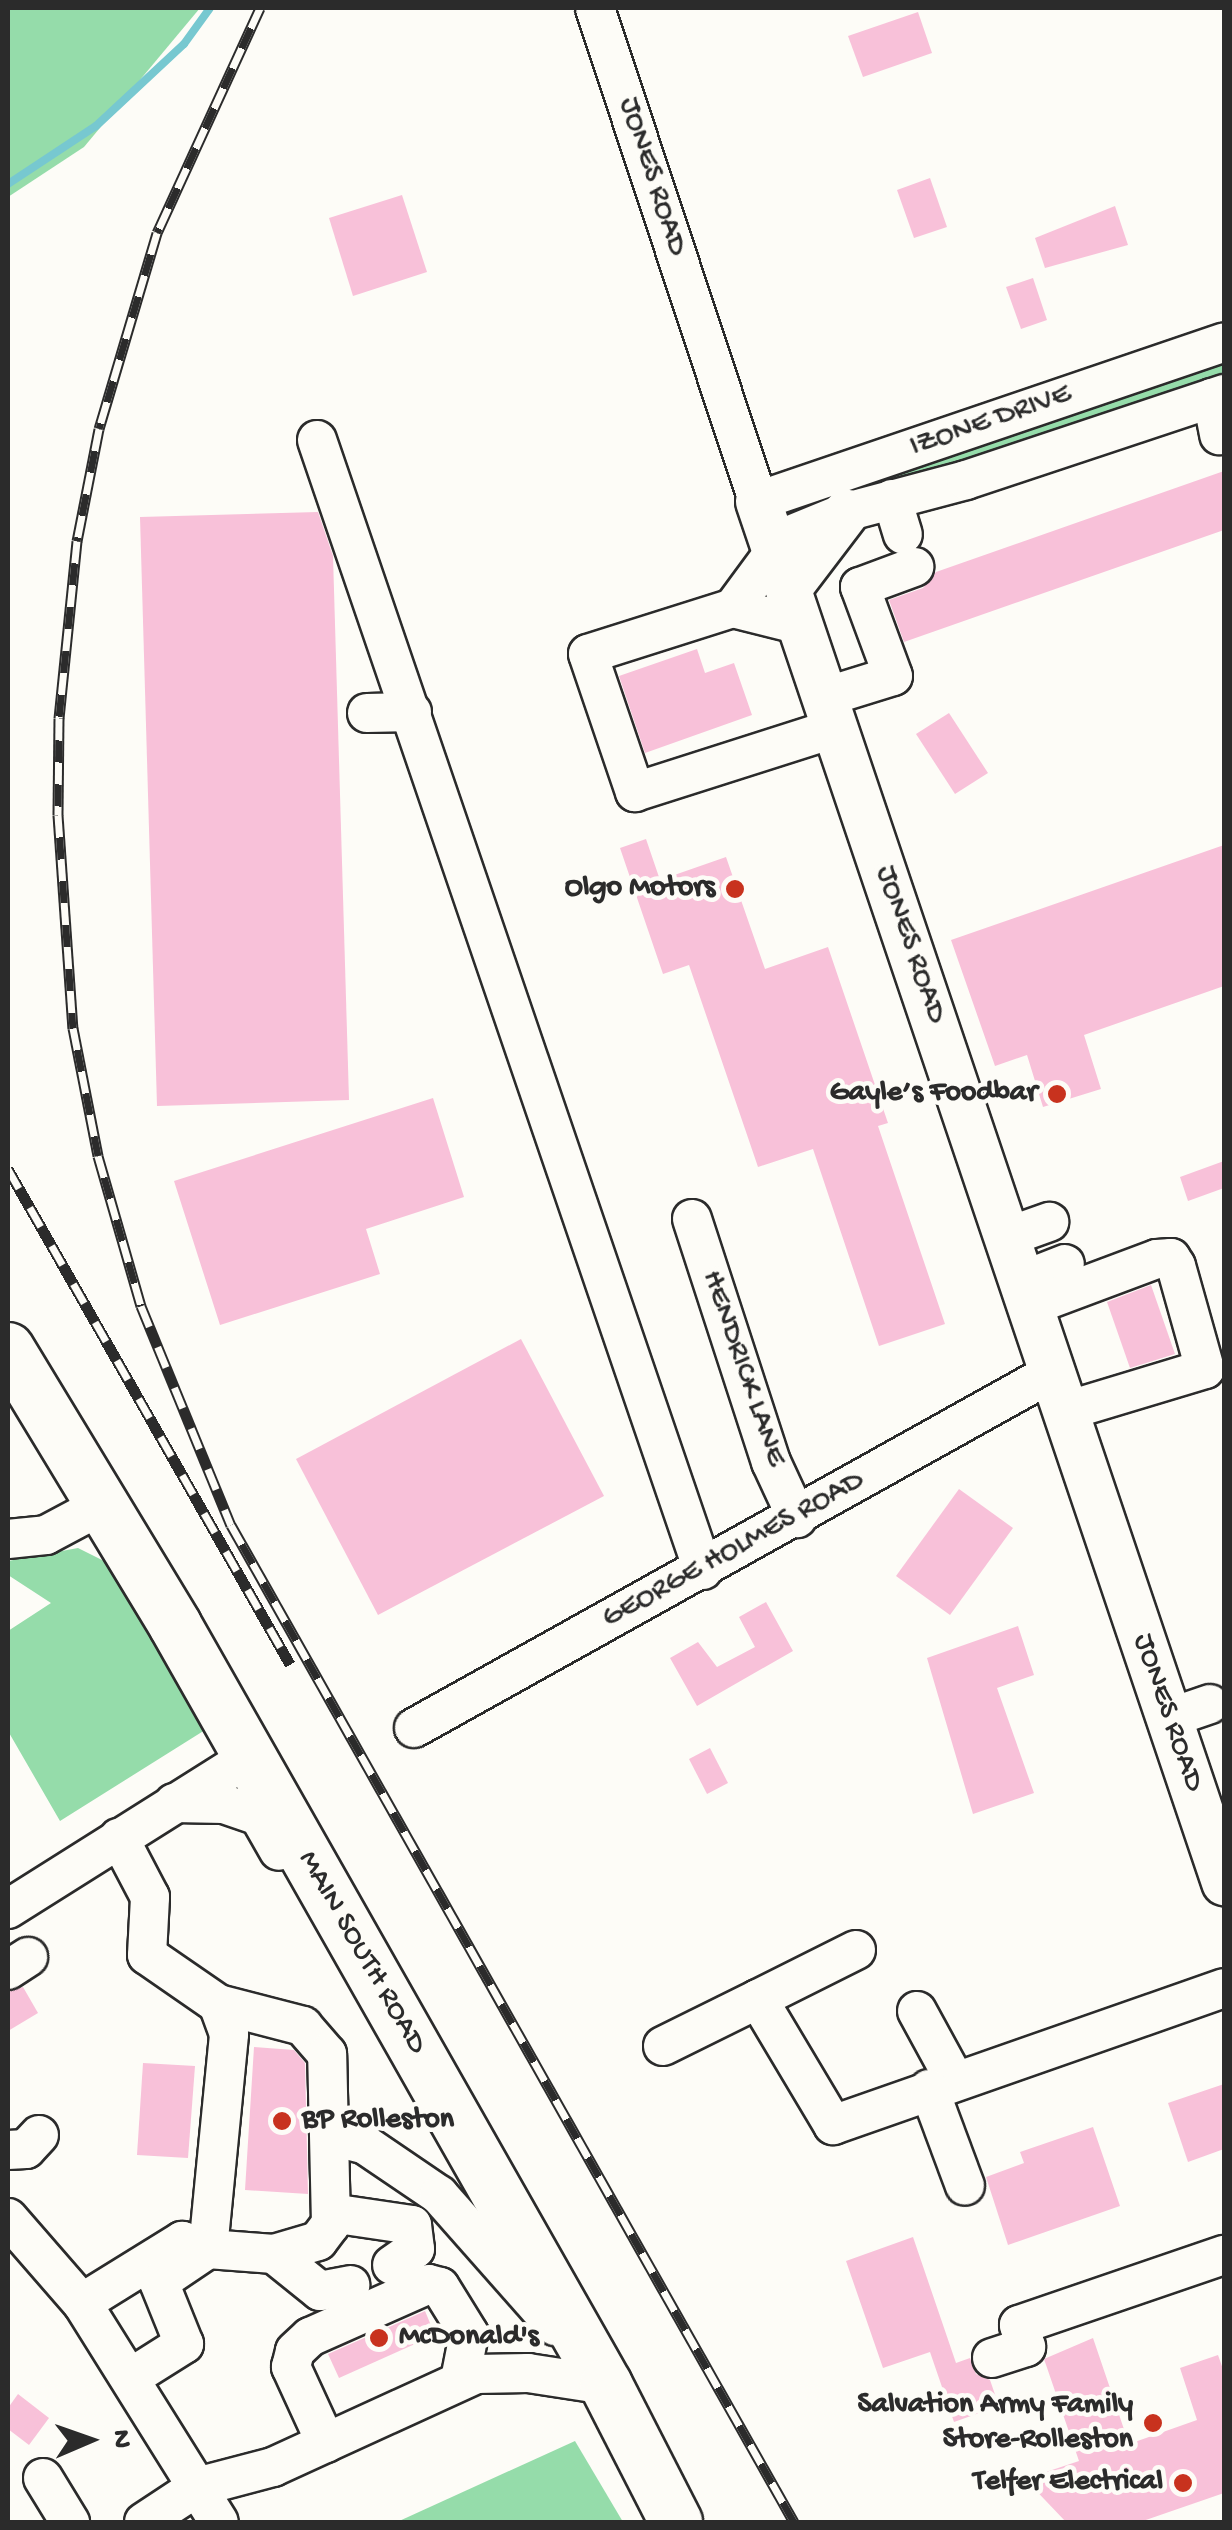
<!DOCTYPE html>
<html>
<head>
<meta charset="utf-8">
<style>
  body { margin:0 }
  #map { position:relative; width:1232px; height:2530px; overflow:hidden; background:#fdfcf7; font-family:"Gochi Hand",sans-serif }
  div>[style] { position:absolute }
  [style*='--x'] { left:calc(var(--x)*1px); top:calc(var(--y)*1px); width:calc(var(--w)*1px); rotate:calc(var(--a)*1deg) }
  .green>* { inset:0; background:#95dcaa }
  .stream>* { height:8px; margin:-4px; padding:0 4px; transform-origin:4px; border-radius:4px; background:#77c8d0 }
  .building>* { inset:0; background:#f8c1d9 }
  .roads { filter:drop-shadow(2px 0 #2b2b2b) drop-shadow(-2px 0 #2b2b2b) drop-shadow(0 2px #2b2b2b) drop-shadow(0 -2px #2b2b2b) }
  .minor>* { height:38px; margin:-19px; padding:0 19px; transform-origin:19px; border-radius:19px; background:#fdfcf7 }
  .major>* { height:45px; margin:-22.5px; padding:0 22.5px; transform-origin:22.5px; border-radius:22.5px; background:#fdfcf7 }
  .highway>* { height:52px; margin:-26px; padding:0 26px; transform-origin:26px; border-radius:26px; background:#fdfcf7 }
  .rail>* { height:11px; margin-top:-5.5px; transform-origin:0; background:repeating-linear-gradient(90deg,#fdfcf7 0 22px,#2b2b2b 0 44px); box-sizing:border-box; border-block:2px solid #2b2b2b }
  .dots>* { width:28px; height:28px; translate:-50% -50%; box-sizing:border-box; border:5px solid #fdfcf7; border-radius:50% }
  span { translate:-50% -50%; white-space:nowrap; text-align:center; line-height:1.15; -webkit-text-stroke:9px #fdfcf7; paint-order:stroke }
  .street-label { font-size:30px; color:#2b2b2b }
  .poi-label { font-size:30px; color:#2b2b2b; font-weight:700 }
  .right { translate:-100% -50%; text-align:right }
  .left { translate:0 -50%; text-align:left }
  .frame { position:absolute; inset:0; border:10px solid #2b2b2b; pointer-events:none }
  .north { position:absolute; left:40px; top:2390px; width:100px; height:100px; -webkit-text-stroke:8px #fdfcf7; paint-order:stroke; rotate:88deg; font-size:28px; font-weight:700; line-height:40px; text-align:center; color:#2b2b2b }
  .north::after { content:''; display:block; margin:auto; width:35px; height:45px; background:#2b2b2b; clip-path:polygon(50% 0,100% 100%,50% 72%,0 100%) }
</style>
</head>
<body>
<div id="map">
  <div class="green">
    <div style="clip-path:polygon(8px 8px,200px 8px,84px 147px,8px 197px)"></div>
    <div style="clip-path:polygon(1224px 360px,1224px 382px,1009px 450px,847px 495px,844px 489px)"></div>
    <div style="clip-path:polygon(78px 1548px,104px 1561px,205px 1730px,60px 1821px,8px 1731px,8px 1631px,51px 1603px,8px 1575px,8px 1561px)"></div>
    <div style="clip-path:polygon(575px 2441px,623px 2522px,397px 2522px)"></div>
  </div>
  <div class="stream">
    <div style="--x:8;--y:184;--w:105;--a:-33.4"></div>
    <div style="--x:96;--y:126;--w:120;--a:-43"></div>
    <div style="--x:184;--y:44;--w:44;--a:-54.2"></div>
  </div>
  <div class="building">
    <div style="clip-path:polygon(918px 12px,932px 53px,863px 77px,848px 36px)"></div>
    <div style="clip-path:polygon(930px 178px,947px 227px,914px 238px,897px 190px)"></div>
    <div style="clip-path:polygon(402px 195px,427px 272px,353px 296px,329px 218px)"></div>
    <div style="clip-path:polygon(1115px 206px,1128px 245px,1045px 268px,1035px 238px)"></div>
    <div style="clip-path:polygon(1033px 278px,1047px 320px,1021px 329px,1006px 287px)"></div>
    <div style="clip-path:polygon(1224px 471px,1224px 530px,904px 642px,889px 600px,923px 588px,936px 572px)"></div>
    <div style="clip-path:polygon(318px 512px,333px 556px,349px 1100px,157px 1106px,140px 517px)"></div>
    <div style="clip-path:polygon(697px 649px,705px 673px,734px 663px,752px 715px,645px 753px,619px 676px)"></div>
    <div style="clip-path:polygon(949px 713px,988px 773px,955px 794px,916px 734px)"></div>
    <div style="clip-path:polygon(646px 839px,660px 880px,726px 857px,765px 969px,828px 947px,888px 1123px,878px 1126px,945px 1324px,879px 1346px,813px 1149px,758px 1167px,689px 965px,663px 974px,620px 848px)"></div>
    <div style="clip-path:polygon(1224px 845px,1224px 986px,1084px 1035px,1101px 1089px,1043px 1107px,1027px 1055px,995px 1066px,951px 940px)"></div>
    <div style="clip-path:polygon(433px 1098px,464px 1197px,366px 1229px,380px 1274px,220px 1325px,174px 1181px)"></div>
    <div style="clip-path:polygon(1224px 1161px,1224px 1188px,1188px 1201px,1180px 1177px)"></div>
    <div style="clip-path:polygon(1151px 1285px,1175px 1354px,1130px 1368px,1107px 1302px)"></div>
    <div style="clip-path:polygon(521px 1339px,604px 1496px,378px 1615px,296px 1459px)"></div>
    <div style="clip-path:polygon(959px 1489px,1013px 1528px,950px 1615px,896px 1576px)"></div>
    <div style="clip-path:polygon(766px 1602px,793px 1651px,697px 1706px,670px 1658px,698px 1642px,717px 1667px,755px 1647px,739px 1617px)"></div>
    <div style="clip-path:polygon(1018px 1626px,1034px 1675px,997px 1688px,1034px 1793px,973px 1814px,927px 1658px)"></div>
    <div style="clip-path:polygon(710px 1748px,728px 1783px,707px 1794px,689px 1759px)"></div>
    <div style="clip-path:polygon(23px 1987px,38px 2013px,8px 2031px,8px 1992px)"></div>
    <div style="clip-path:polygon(254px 2047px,294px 2050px,305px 2063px,308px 2194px,245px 2190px)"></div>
    <div style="clip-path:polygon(143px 2063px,195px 2066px,188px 2158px,137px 2155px)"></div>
    <div style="clip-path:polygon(1224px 2084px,1224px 2149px,1188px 2162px,1168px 2103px)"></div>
    <div style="clip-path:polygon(1093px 2127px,1120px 2206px,1008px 2245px,986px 2177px,1024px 2163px,1020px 2152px)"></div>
    <div style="clip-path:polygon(913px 2237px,956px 2363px,970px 2358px,976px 2374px,990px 2380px,999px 2406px,954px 2422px,930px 2352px,883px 2368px,846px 2261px)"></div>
    <div style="clip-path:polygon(425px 2311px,435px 2335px,339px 2378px,328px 2354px)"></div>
    <div style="clip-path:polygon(1093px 2338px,1129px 2444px,1197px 2420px,1180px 2368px,1218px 2355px,1224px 2372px,1224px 2493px,1140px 2522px,1066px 2522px,1025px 2479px,1079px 2461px,1044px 2359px)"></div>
    <div style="clip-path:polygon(18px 2394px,49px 2418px,29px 2445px,8px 2429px,8px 2408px)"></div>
  </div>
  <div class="roads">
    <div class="minor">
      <div style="--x:595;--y:8;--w:519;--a:71.7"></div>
      <div style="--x:758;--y:501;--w:492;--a:-18.8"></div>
      <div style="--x:1212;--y:398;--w:38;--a:79"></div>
      <div style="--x:317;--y:440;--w:1194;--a:71.14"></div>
      <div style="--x:892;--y:499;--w:37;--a:73"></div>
      <div style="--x:773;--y:542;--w:79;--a:-22.3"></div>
      <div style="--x:846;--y:512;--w:124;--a:-14.9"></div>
      <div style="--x:966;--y:480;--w:272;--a:-18.4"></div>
      <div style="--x:733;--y:608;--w:71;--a:-53.6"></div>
      <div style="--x:801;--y:625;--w:70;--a:-166"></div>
      <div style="--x:733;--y:608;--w:152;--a:162.4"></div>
      <div style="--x:588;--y:654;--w:146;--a:71.2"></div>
      <div style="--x:635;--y:792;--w:211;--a:-17.7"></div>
      <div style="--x:825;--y:697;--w:71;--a:-17.2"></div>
      <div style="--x:893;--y:676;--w:95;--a:-110.3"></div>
      <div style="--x:860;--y:587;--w:58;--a:-20.3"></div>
      <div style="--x:367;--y:713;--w:45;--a:-1.3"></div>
      <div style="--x:692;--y:1219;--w:256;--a:72"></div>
      <div style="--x:771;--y:1462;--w:62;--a:65.1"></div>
      <div style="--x:1007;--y:1237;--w:45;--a:-19.7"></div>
      <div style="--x:1022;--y:1281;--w:46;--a:-21.6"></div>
      <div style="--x:1031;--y:1306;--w:134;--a:-20.5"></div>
      <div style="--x:1157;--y:1259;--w:14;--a:-4"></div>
      <div style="--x:1171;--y:1258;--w:9;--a:58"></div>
      <div style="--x:1176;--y:1266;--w:107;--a:74.3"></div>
      <div style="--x:1205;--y:1369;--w:145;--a:163.2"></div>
      <div style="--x:8;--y:1539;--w:38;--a:-6"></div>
      <div style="--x:46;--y:1535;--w:66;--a:-28.1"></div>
      <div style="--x:1169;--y:1718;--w:43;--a:-18.9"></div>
      <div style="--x:414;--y:1728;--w:731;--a:-29.12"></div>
      <div style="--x:174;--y:1803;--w:50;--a:1.1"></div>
      <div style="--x:224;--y:1804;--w:37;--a:19"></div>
      <div style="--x:259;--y:1816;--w:40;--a:60.3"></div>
      <div style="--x:8;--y:1909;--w:285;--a:-32.2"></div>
      <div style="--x:856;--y:1950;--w:110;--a:153.4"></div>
      <div style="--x:758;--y:1999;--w:147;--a:59.2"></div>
      <div style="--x:833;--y:2125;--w:414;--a:-19.3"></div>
      <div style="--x:8;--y:1970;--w:24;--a:-33"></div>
      <div style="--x:917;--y:2011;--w:77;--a:61.4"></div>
      <div style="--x:663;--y:2046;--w:106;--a:-26.3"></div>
      <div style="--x:929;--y:2089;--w:103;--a:69.6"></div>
      <div style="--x:331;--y:2136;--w:34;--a:14"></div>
      <div style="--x:364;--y:2144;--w:91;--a:34.2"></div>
      <div style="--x:439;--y:2195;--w:175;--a:48.5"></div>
      <div style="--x:8;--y:2150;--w:18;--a:-3"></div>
      <div style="--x:26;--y:2149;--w:19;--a:-47"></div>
      <div style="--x:331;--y:2213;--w:82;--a:8.4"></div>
      <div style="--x:412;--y:2225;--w:24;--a:83"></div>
      <div style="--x:415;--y:2249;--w:28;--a:145"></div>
      <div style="--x:8;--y:2218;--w:113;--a:49"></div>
      <div style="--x:82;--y:2303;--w:258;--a:58"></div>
      <div style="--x:274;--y:2254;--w:59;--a:38.8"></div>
      <div style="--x:320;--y:2291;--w:31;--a:-11"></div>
      <div style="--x:82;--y:2303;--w:118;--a:-31.8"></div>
      <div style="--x:182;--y:2241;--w:27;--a:17"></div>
      <div style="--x:208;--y:2249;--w:216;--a:-84.4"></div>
      <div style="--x:229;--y:2034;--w:32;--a:-110"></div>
      <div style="--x:218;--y:2004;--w:86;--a:-145.4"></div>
      <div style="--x:147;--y:1955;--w:58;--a:-87"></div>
      <div style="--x:150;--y:1897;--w:67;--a:-117.7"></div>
      <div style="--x:992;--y:2358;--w:36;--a:-18"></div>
      <div style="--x:1026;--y:2347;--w:23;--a:-108"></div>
      <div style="--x:1019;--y:2325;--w:217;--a:-18.9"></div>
      <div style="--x:130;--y:2378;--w:64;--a:-32.2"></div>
      <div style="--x:184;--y:2344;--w:67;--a:-112"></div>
      <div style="--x:159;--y:2282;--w:59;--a:-34"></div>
      <div style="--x:208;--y:2249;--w:66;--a:4.3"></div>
      <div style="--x:274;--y:2254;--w:46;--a:-16.5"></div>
      <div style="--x:318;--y:2241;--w:21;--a:-53"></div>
      <div style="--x:331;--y:2224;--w:170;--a:-91.3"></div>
      <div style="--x:327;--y:2054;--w:37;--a:-131"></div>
      <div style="--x:303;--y:2026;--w:88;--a:-165.5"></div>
      <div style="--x:326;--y:2443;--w:84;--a:-114.7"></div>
      <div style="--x:291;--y:2367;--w:16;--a:-76"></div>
      <div style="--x:295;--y:2351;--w:21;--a:-43"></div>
      <div style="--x:310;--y:2337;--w:130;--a:-24"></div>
      <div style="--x:429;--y:2284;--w:11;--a:15"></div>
      <div style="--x:440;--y:2287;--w:55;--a:58.3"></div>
      <div style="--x:469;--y:2334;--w:47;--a:101.1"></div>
      <div style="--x:43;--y:2478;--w:52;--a:58.5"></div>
      <div style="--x:144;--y:2522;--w:64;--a:-33.4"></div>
      <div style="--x:197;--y:2487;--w:79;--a:-14.7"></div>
      <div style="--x:273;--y:2467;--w:223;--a:-24.6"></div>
      <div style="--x:476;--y:2374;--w:52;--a:-1.1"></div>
      <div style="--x:528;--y:2373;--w:79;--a:8.7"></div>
    </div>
    <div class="major">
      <div style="--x:758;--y:501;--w:1458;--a:71.35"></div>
      <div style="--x:788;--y:588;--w:96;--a:-52.7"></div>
    </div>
    <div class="highway">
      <div style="--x:8;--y:1349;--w:323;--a:58.8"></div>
      <div style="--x:175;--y:1625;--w:874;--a:60.44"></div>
      <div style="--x:606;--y:2385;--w:154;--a:62.9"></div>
    </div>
  </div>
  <div class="rail">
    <div style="--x:260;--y:8;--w:247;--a:114.6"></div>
    <div style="--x:157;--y:233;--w:204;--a:106.5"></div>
    <div style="--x:99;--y:429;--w:114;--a:101.1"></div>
    <div style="--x:77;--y:541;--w:178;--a:95.8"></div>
    <div style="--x:59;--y:718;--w:97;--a:90.6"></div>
    <div style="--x:58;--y:815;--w:214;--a:86"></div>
    <div style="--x:73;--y:1028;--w:130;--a:78.9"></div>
    <div style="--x:98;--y:1156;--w:156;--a:74"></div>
    <div style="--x:141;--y:1306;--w:237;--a:67.7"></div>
    <div style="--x:231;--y:1525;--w:1145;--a:60.55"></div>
    <div style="--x:8;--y:1169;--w:570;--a:60.33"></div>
  </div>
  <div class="dots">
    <div style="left:735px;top:889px;background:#c8321e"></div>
    <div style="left:1057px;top:1094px;background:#c8321e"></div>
    <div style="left:282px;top:2121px;background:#c8321e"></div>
    <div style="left:379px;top:2338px;background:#c8321e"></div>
    <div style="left:1153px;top:2423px;background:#c8321e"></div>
    <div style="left:1183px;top:2483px;background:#c8321e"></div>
  </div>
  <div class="street-label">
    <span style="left:651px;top:177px;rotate:72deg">JONES ROAD</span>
    <span style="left:991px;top:422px;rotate:-19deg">IZONE DRIVE</span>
    <span style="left:909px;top:945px;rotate:71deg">JONES ROAD</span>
    <span style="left:742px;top:1369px;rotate:71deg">HENDRICK LANE</span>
    <span style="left:734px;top:1551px;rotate:-29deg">GEORGE HOLMES ROAD</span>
    <span style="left:1167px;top:1713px;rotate:71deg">JONES ROAD</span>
    <span style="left:361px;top:1953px;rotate:60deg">MAIN SOUTH ROAD</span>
  </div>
  <div class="poi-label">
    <span class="right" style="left:715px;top:889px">Olgo Motors</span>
    <span class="right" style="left:1037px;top:1094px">Gayle’s Foodbar</span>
    <span class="left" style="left:302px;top:2121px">BP Rolleston</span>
    <span class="left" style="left:399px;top:2338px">McDonald's</span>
    <span class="right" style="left:1133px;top:2423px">Salvation Army Family<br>Store-Rolleston</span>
    <span class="right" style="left:1163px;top:2483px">Telfer Electrical</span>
  </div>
  <div class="frame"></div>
  <div class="north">N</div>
</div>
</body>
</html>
